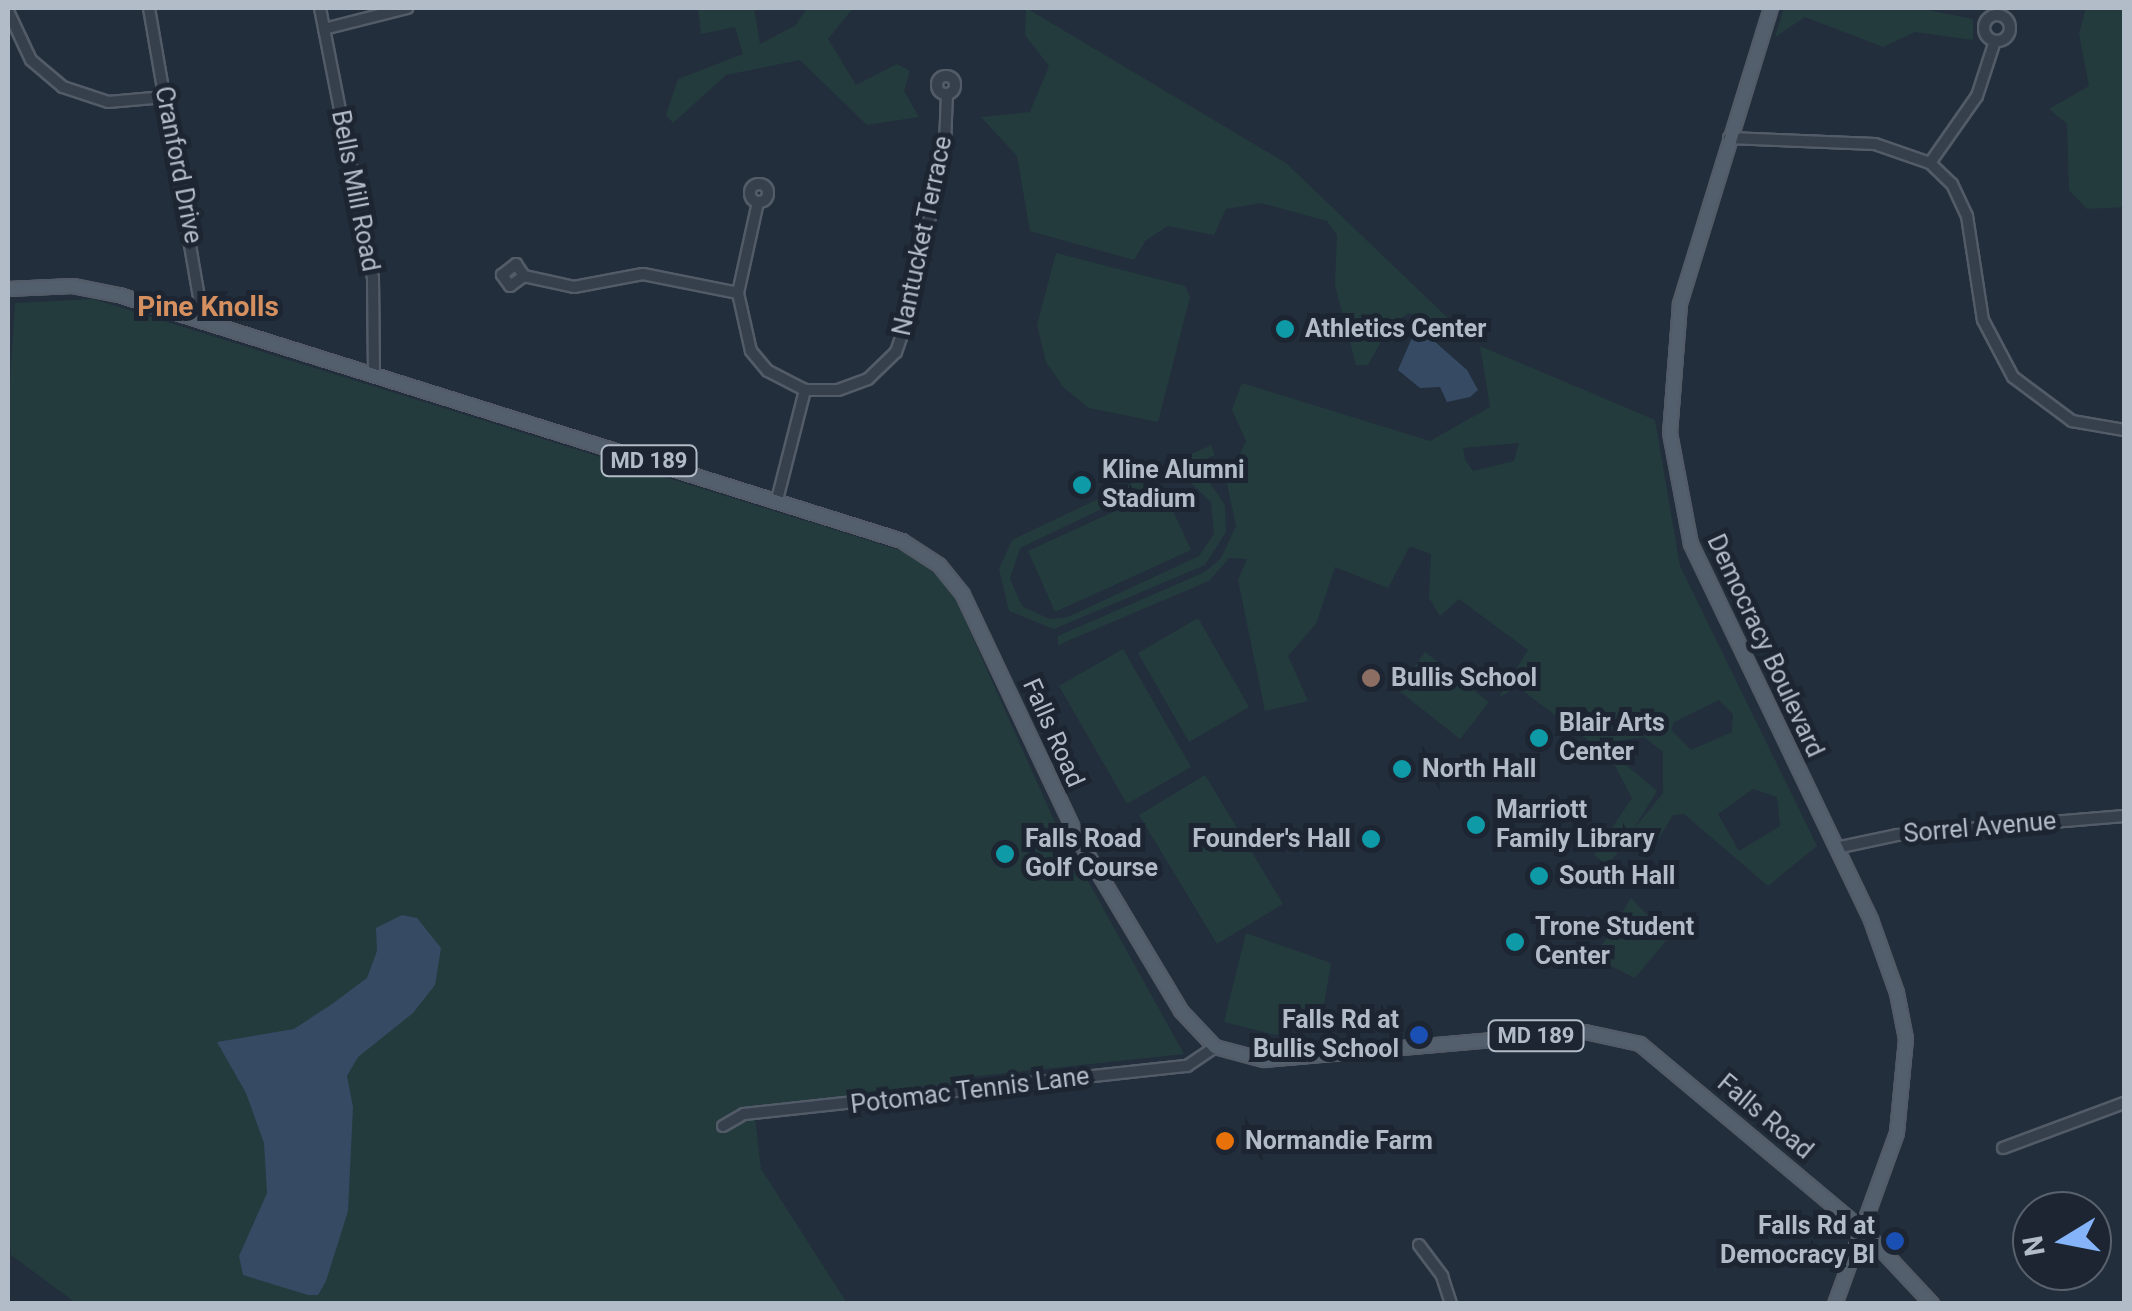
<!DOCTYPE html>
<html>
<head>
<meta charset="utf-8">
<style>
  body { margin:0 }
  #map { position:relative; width:2132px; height:1311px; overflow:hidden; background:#222e3c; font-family:Roboto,sans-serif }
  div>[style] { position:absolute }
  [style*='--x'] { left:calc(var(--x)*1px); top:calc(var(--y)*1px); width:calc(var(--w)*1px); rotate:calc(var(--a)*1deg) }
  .green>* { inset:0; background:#243b3d }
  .water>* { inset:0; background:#364a64 }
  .roads { filter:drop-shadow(2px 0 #525b67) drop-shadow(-2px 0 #525b67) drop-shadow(0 2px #525b67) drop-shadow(0 -2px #525b67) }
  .minor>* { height:10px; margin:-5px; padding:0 5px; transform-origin:5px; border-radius:5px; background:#36404d }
  .minor>.ring { margin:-5px; padding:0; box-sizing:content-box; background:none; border:10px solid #36404d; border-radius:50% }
  .major>* { height:12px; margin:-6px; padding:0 6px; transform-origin:6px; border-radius:6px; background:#545f6d }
  .dots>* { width:28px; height:28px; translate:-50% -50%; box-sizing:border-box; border:5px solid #1c2531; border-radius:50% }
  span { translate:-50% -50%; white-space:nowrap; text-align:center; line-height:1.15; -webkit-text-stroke:10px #1c2531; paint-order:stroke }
  .shield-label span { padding:2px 8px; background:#1c2531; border:2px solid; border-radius:8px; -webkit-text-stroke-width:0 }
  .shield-label { font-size:22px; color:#b2bbc8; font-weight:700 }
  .street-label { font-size:25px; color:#b2bbc8 }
  .poi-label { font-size:25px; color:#b2bbc8; font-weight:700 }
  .left { translate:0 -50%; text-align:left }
  .right { translate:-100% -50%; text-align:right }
  .neighbourhood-label { font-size:28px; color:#d6905f; font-weight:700 }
  .frame { position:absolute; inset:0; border:10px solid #b2bbc8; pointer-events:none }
  .north { position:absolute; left:2012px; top:1191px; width:100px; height:100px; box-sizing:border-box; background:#1c2531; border:2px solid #58616d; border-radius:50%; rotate:260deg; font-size:28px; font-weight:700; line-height:40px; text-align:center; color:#b2bbc8 }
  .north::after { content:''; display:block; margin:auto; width:35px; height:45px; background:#85b4fa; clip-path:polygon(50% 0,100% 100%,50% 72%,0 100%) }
</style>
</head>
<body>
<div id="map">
  <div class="green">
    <div style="clip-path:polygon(698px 8px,754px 8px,760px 44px,796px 25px,807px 8px,853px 8px,828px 39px,856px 85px,897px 64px,910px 71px,904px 91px,919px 117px,867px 125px,800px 60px,726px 75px,673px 123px,666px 115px,678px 79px,743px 54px,735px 27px,701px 34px)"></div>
    <div style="clip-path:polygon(1026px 8px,1286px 163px,1454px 324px,1408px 313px,1387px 331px,1368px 365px,1356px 365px,1335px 285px,1337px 235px,1327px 221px,1261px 203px,1226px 209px,1214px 235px,1168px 226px,1146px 240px,1134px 260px,1030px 231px,1017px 156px,981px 117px,1030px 112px,1049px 66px,1025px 35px)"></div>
    <div style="clip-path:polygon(1784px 8px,1916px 8px,1973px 19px,1973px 40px,1915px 32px,1883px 47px,1805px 17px,1775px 37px)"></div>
    <div style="clip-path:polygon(2086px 8px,2124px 8px,2124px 207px,2087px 209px,2069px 190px,2067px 124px,2049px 109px,2089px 86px,2079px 34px)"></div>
    <div style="clip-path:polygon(1056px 253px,1185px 286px,1190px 297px,1158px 422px,1089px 408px,1064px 388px,1046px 362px,1037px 325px)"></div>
    <div style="clip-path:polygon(93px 299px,915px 555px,952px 591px,1052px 816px,1184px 1054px,969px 1077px,945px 1098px,755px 1117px,761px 1169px,847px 1303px,76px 1303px,11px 1255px,8px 1216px,8px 416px,15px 303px)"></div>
    <div style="clip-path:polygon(evenodd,1480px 346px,1655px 420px,1680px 566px,1817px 846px,1768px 886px,1684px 814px,1673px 815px,1648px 856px,1624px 845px,1607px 865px,1594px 855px,1632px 798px,1605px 747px,1657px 791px,1633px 830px,1663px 793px,1663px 752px,1644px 737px,1593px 744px,1518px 687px,1499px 697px,1528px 650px,1459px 599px,1440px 616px,1429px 598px,1431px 554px,1410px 546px,1388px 588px,1335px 567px,1316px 624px,1288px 656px,1308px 701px,1265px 711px,1238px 580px,1247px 559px,1229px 558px,1209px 581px,1058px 645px,1058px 636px,1205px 572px,1221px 558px,1236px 526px,1227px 483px,1246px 441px,1232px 410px,1242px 383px,1430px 441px,1490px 407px,1480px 346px,1519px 443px,1514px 461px,1473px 471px,1465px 460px,1463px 448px,1519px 443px,1480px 346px,1719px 700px,1733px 714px,1732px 732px,1691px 750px,1671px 730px,1674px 722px,1719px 700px,1480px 346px,1753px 789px,1777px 797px,1780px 826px,1739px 851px,1718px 814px,1753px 789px)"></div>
    <div style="clip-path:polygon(evenodd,1211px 445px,1215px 455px,1184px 468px,1208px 480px,1225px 505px,1226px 532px,1205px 565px,1054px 629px,1009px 611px,999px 569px,1012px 540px,1211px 445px,1164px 479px,1190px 482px,1211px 502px,1214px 534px,1199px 556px,1068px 617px,1049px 619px,1022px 606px,1010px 579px,1020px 548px,1164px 479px)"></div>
    <div style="clip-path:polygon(1163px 489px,1191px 550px,1055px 612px,1028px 551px)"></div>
    <div style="clip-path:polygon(1198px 618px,1249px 707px,1189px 742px,1138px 653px)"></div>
    <div style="clip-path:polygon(1123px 649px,1191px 767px,1127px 804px,1059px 686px)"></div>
    <div style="clip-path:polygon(1425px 652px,1489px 702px,1460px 739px,1398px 690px)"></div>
    <div style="clip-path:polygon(1205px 775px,1283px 904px,1217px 944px,1139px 815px)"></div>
    <div style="clip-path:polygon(1631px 898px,1669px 937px,1635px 978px,1601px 961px,1599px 950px)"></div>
    <div style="clip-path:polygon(1246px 933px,1331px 963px,1322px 1016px,1276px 1035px,1224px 1022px)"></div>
  </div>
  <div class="water">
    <div style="clip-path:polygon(1417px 326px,1467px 370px,1478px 390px,1470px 397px,1447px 402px,1440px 387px,1420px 388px,1398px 370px)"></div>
    <div style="clip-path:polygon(402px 915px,417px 918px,441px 948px,435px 985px,413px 1013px,358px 1057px,347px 1076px,353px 1107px,348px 1211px,326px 1281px,318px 1295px,308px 1295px,243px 1275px,239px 1256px,267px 1193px,264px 1143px,246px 1093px,217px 1042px,294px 1029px,332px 1004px,367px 978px,377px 951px,376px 928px)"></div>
  </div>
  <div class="roads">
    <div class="minor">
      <div style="--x:149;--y:8;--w:319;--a:80.2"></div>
      <div style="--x:320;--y:8;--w:275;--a:78.9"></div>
      <div style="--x:373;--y:278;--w:98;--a:89.4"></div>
      <div style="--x:8;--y:11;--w:54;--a:64.9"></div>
      <div style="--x:31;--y:60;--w:42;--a:40.2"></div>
      <div style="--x:63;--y:87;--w:47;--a:18.4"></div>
      <div style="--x:108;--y:102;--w:57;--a:-5"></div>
      <div class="ring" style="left:1984px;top:15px;width:16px;height:16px"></div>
      <div style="--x:324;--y:29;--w:86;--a:-14.2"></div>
      <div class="ring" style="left:937px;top:76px;width:8px;height:8px"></div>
      <div style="--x:1729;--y:138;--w:146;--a:2.4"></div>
      <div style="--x:1875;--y:144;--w:58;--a:19.1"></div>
      <div style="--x:1930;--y:163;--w:30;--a:44"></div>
      <div style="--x:1952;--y:184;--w:35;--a:65"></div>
      <div style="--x:1967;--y:216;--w:105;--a:81.3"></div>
      <div style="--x:1983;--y:320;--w:64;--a:62.2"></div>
      <div style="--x:2013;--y:377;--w:74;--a:36.7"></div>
      <div style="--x:2072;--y:421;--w:53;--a:9.8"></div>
      <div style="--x:1930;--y:163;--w:82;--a:-55"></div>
      <div style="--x:1977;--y:96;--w:58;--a:-71.9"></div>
      <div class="ring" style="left:750px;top:184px;width:8px;height:8px"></div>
      <div style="--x:758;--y:202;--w:93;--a:102.4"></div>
      <div style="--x:738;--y:293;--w:59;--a:77.4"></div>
      <div style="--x:751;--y:351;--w:26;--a:50"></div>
      <div style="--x:768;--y:371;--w:42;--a:27.2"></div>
      <div style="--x:805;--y:390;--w:33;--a:0"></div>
      <div style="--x:838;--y:390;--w:32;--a:-20"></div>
      <div style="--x:868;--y:379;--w:39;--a:-44"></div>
      <div style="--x:896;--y:352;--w:42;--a:-70.7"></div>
      <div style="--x:910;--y:312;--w:171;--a:-78.2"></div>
      <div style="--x:945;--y:145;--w:51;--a:-87.8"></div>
      <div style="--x:524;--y:276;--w:17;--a:144"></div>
      <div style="--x:510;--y:286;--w:14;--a:-126"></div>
      <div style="--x:502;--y:275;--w:18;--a:-38"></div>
      <div style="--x:516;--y:264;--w:14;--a:56"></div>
      <div style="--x:524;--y:276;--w:51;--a:12.4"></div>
      <div style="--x:574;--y:287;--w:70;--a:-10.7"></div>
      <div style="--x:643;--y:274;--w:97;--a:11.3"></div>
      <div style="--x:777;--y:500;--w:114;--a:-75.7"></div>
      <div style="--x:1836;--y:848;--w:62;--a:-12"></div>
      <div style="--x:1897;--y:835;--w:228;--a:-4.8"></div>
      <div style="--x:723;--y:1126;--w:24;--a:-30"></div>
      <div style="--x:744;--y:1114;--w:446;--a:-6.2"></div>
      <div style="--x:1187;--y:1066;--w:34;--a:-34"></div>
      <div style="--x:2003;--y:1148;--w:129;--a:-20.4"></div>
      <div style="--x:1419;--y:1245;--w:39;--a:53"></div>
      <div style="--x:1442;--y:1276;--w:29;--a:72"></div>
    </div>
    <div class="major">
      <div style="--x:1771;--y:8;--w:310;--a:107.1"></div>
      <div style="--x:1680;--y:304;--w:129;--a:94.4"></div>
      <div style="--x:1670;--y:433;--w:113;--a:79.3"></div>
      <div style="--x:1691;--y:544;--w:417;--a:64.4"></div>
      <div style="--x:1871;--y:920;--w:77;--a:70.4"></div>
      <div style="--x:1897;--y:993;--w:47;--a:78.9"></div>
      <div style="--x:1906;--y:1039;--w:94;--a:95.5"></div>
      <div style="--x:1897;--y:1133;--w:182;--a:109.9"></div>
      <div style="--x:8;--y:289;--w:65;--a:-2.6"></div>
      <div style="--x:73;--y:286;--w:47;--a:11.1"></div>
      <div style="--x:119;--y:295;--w:821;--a:17.44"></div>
      <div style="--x:902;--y:541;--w:44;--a:33"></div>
      <div style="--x:939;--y:565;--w:38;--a:51"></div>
      <div style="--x:963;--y:595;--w:273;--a:64.7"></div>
      <div style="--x:1080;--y:842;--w:197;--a:59.1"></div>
      <div style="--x:1181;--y:1011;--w:50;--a:46.6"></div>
      <div style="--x:1215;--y:1047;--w:51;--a:14.9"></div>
      <div style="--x:1264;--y:1060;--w:322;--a:-5"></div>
      <div style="--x:1585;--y:1032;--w:56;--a:12.3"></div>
      <div style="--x:1640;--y:1044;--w:292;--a:39.9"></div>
      <div style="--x:1864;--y:1231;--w:100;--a:47"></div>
    </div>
  </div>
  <div class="dots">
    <div style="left:1285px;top:329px;background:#0f9aa8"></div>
    <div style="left:1082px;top:485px;background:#0f9aa8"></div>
    <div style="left:1371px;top:678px;background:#8d6e63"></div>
    <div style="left:1539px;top:738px;background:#0f9aa8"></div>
    <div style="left:1402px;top:769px;background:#0f9aa8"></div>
    <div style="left:1476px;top:825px;background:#0f9aa8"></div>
    <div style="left:1371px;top:839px;background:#0f9aa8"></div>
    <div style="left:1005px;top:854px;background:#0f9aa8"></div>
    <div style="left:1539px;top:876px;background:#0f9aa8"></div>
    <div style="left:1515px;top:942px;background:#0f9aa8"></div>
    <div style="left:1419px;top:1035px;background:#1a4fb4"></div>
    <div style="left:1225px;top:1141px;background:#e8710a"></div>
    <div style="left:1895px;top:1241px;background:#1a4fb4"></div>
  </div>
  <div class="shield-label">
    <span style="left:649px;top:461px">MD 189</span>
    <span style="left:1536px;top:1036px">MD 189</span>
  </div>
  <div class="street-label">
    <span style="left:178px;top:165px;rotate:79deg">Cranford Drive</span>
    <span style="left:355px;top:191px;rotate:79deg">Bells Mill Road</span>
    <span style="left:923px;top:236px;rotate:-78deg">Nantucket Terrace</span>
    <span style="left:1765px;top:646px;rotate:65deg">Democracy Boulevard</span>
    <span style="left:1053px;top:733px;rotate:66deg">Falls Road</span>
    <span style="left:1980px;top:828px;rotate:-5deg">Sorrel Avenue</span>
    <span style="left:970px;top:1091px;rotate:-7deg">Potomac Tennis Lane</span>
    <span style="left:1765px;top:1117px;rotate:40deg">Falls Road</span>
  </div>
  <div class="poi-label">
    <span class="left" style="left:1305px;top:329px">Athletics Center</span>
    <span class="left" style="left:1102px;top:485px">Kline Alumni<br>Stadium</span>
    <span class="left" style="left:1391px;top:678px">Bullis School</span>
    <span class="left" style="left:1559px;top:738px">Blair Arts<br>Center</span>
    <span class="left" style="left:1422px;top:769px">North Hall</span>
    <span class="left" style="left:1496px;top:825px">Marriott<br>Family Library</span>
    <span class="right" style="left:1351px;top:839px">Founder's Hall</span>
    <span class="left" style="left:1025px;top:854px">Falls Road<br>Golf Course</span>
    <span class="left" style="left:1559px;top:876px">South Hall</span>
    <span class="left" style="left:1535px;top:942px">Trone Student<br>Center</span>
    <span class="right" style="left:1399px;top:1035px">Falls Rd at<br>Bullis School</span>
    <span class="left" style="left:1245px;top:1141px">Normandie Farm</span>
    <span class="right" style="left:1875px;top:1241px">Falls Rd at<br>Democracy Bl</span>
  </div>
  <div class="neighbourhood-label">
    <span style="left:208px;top:307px">Pine Knolls</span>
  </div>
  <div class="frame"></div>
  <div class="north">N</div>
</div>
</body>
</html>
